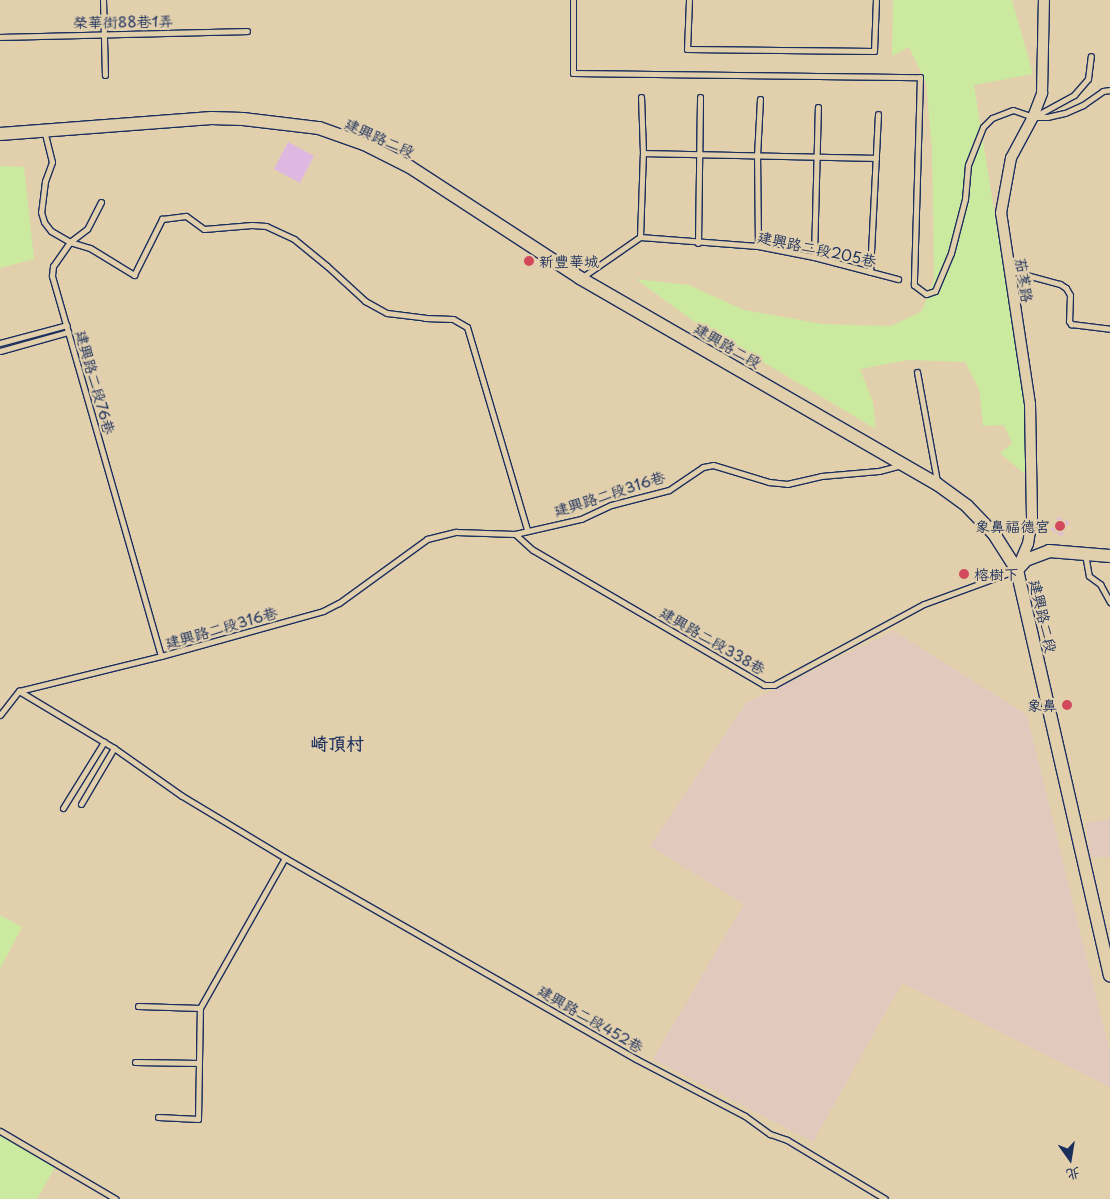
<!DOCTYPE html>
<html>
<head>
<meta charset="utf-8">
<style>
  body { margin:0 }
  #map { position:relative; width:1110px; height:1199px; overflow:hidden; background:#e2d0ad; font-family:"Playpen Sans","LXGW WenKai TC",sans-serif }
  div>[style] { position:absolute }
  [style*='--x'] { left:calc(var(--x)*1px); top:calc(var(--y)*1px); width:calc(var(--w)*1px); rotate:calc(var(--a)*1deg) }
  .built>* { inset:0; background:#e1c9bd }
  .green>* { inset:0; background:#cce9a0 }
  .building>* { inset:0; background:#deb8e1 }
  .roads { filter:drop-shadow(1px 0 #1b2f5e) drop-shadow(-1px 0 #1b2f5e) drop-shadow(0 1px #1b2f5e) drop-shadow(0 -1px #1b2f5e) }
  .service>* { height:5px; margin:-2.5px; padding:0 2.5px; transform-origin:2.5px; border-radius:2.5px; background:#e2d0ad }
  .minor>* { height:10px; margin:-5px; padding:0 5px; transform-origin:5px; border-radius:5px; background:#e2d0ad }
  .tertiary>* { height:12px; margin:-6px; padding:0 6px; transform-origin:6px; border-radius:6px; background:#e2d0ad }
  .dots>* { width:14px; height:14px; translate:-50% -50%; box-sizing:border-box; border:2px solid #e2d0ad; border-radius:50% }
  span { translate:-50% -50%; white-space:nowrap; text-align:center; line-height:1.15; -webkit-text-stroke:4.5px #e2d0ad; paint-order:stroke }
  .street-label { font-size:15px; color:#1b2f5e }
  .poi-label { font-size:15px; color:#1b2f5e }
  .left { translate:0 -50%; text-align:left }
  .right { translate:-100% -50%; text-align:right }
  .quarter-label { font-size:18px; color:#1b2f5e; font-weight:700 }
  .north { position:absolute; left:1045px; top:1134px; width:50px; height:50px; -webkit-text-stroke:4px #e2d0ad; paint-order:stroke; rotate:167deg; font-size:14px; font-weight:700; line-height:20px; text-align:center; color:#1b2f5e }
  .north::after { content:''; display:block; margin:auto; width:18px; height:22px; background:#1b2f5e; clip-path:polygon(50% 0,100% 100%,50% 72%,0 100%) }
</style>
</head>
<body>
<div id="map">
  <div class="built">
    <div style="clip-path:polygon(894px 631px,1027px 715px,1110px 1053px,1110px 1087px,902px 983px,813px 1142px,653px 1059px,744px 904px,650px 846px,746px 703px)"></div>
    <div style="clip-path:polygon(1110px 819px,1110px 857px,1090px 857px,1086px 823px)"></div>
  </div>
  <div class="green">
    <div style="clip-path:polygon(893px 0,1012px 0,1033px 74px,974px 85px,1038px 485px,1000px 453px,1012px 443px,1004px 425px,983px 426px,979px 389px,965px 362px,908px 360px,860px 369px,873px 402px,876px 429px,692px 320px,636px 279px,689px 285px,744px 310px,823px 324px,891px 326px,921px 312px,934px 280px,932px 149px,926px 83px,909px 47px,892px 56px)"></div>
    <div style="clip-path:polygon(0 166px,24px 167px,34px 259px,0 268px)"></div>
    <div style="clip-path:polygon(0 915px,22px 927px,0 969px)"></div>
    <div style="clip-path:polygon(0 1129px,58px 1162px,37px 1199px,0 1199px)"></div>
  </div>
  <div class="building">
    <div style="clip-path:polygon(288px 142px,314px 156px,300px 183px,274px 169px)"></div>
    <div style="clip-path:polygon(1058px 517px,1069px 522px,1062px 536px,1051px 530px)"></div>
  </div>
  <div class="roads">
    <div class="service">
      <div style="--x:103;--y:0;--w:75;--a:88.5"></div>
      <div style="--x:573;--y:0;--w:73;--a:90"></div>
      <div style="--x:573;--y:73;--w:347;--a:0.7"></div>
      <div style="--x:920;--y:77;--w:208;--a:91.7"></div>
      <div style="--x:914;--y:285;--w:15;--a:37"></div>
      <div style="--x:926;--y:294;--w:9;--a:-18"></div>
      <div style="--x:935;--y:291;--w:41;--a:-67.2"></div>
      <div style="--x:951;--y:253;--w:56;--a:-75.5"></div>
      <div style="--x:965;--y:199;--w:34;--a:-85"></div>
      <div style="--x:968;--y:165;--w:41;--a:-68.5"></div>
      <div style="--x:983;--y:127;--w:13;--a:-45"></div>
      <div style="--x:992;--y:118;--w:22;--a:-21"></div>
      <div style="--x:1013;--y:110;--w:21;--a:19"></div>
      <div style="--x:1033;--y:117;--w:14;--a:0"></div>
      <div style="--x:1047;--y:117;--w:18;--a:-13"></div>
      <div style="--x:1065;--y:113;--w:20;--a:-24"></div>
      <div style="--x:1083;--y:105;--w:24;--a:-35"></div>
      <div style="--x:1103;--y:91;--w:7;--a:-8"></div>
      <div style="--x:689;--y:0;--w:49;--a:92.3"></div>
      <div style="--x:687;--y:49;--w:187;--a:0.6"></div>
      <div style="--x:874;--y:51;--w:51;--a:-87.8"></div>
      <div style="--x:0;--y:37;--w:247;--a:-1.4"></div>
      <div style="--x:1034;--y:117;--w:46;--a:-28.8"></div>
      <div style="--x:1074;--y:95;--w:21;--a:-49"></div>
      <div style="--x:1088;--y:79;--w:23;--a:-83"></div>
      <div style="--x:44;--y:130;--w:33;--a:76"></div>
      <div style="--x:52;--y:162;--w:20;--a:110"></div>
      <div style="--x:45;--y:181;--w:31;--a:97"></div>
      <div style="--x:41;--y:212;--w:10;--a:73"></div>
      <div style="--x:44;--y:222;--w:11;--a:52"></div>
      <div style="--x:51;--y:231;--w:22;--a:30"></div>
      <div style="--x:70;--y:242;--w:21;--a:17"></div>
      <div style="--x:90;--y:248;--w:52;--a:31.5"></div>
      <div style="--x:134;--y:275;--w:63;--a:-63.4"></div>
      <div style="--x:162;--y:219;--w:24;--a:-7"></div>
      <div style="--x:186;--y:216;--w:22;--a:36"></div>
      <div style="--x:204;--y:229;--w:48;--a:-4.8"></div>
      <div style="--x:252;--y:225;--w:14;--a:4"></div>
      <div style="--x:266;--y:226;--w:31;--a:25"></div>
      <div style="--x:294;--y:239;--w:43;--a:39.3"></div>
      <div style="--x:327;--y:266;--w:52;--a:42.6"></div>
      <div style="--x:365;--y:301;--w:25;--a:29"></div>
      <div style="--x:387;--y:313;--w:38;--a:7"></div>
      <div style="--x:425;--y:318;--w:28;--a:2"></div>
      <div style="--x:453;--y:319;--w:16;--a:30"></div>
      <div style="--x:467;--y:327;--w:212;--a:73.5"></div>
      <div style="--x:643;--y:153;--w:233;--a:1.2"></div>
      <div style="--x:101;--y:202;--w:30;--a:117"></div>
      <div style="--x:87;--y:229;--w:21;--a:143"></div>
      <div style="--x:70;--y:242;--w:29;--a:125"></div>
      <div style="--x:53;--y:266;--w:10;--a:96"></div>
      <div style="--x:52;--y:276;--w:395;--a:74"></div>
      <div style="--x:640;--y:237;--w:84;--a:-88"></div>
      <div style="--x:643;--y:153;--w:56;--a:-92"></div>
      <div style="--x:698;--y:243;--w:146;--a:-89.2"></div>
      <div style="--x:758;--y:246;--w:90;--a:-90.6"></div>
      <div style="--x:757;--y:156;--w:57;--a:-87"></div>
      <div style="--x:814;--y:257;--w:150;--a:-88.5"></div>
      <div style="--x:1008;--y:270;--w:54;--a:15.1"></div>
      <div style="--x:1060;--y:284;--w:7;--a:34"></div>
      <div style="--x:1066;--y:288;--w:8;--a:60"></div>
      <div style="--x:1070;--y:295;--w:26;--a:92"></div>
      <div style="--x:1069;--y:321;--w:4;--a:56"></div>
      <div style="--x:1071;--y:324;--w:39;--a:7"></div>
      <div style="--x:870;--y:272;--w:158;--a:-87.1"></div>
      <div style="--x:581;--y:278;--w:72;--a:-34.8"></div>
      <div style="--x:640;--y:237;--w:118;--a:4.4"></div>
      <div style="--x:758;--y:246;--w:57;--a:11.1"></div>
      <div style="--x:814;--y:257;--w:87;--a:14.7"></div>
      <div style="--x:0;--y:343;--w:69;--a:-15"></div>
      <div style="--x:0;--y:351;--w:71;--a:-15.6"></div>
      <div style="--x:917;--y:372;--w:111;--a:79.6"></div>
      <div style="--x:515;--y:534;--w:24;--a:42"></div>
      <div style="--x:533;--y:550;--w:268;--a:30.3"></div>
      <div style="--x:764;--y:685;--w:10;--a:0"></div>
      <div style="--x:774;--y:685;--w:170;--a:-28.4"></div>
      <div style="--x:924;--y:604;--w:99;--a:-20.1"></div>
      <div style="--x:1085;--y:554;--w:22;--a:80"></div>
      <div style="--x:1089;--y:576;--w:14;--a:36"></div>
      <div style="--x:1100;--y:584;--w:21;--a:61"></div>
      <div style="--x:19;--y:691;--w:111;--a:31"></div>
      <div style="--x:114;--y:748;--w:83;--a:35.2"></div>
      <div style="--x:182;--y:796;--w:120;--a:31"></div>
      <div style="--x:285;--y:858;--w:404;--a:29.8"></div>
      <div style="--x:636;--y:1059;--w:123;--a:27.6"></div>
      <div style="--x:745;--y:1116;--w:31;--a:36"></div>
      <div style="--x:770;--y:1134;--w:18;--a:19"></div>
      <div style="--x:787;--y:1140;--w:114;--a:31"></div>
      <div style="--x:0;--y:715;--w:31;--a:-52"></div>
      <div style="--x:19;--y:691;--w:146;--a:-13.8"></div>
      <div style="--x:161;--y:656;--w:168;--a:-15.5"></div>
      <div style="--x:323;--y:611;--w:18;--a:-27"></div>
      <div style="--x:339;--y:603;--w:109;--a:-36"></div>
      <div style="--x:427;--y:539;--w:30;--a:-14"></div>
      <div style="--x:456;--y:532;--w:59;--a:1.9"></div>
      <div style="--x:515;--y:534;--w:68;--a:-12.8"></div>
      <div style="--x:581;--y:519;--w:33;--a:-25"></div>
      <div style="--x:611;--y:505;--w:60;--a:-14.5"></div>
      <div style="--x:669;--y:490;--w:41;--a:-34.1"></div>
      <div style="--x:703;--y:467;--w:10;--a:-11"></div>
      <div style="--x:713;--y:465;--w:59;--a:16.9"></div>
      <div style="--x:769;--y:482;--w:18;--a:6"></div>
      <div style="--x:787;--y:484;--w:35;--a:-13"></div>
      <div style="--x:821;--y:476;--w:58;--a:-4.9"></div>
      <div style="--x:879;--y:471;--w:23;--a:-15"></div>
      <div style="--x:81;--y:804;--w:65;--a:-59.5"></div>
      <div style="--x:63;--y:808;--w:78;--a:-58.2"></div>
      <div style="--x:138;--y:1006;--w:62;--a:1.8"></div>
      <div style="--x:135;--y:1062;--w:64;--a:0.9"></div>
      <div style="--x:158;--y:1117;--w:40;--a:2.9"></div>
      <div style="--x:198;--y:1119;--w:111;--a:-89"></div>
      <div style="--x:200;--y:1008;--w:172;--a:-60.5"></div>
      <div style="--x:0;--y:1131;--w:134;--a:30.4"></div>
    </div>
    <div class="minor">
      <div style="--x:1018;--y:567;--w:25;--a:-67"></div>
      <div style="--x:1028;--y:544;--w:26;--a:-81"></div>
      <div style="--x:1032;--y:518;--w:114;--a:-91"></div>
      <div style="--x:1030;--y:404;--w:193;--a:-98.6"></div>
      <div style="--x:1001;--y:213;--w:56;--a:-79.7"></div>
      <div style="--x:1011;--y:158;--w:47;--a:-61.8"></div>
      <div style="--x:1033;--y:117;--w:26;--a:-69"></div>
      <div style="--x:1042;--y:93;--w:93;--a:-88.8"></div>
    </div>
    <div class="tertiary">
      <div style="--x:0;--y:134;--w:212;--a:-4.3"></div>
      <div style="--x:211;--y:118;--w:32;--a:2"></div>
      <div style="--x:243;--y:119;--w:77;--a:6.8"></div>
      <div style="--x:319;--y:128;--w:48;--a:19.6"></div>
      <div style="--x:364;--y:144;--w:51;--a:26.6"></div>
      <div style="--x:410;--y:167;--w:203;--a:33.1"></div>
      <div style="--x:580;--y:278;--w:412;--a:30"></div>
      <div style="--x:937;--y:484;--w:37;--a:36"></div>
      <div style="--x:967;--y:506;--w:39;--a:46"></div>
      <div style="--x:994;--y:534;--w:43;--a:57.4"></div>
      <div style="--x:1017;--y:570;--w:416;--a:77.1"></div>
      <div style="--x:1017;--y:570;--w:13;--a:-48"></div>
      <div style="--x:1026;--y:560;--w:25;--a:-21"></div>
      <div style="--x:1049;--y:551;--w:61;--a:4.7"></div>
    </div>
  </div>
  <div class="dots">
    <div style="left:529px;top:261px;background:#d1495b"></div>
    <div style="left:1060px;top:526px;background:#d1495b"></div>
    <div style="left:964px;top:574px;background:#d1495b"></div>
    <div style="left:1067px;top:705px;background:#d1495b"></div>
  </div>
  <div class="street-label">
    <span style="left:123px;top:21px;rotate:-1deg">榮華街88巷1弄</span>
    <span style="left:380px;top:137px;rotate:24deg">建興路二段</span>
    <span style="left:817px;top:248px;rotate:12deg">建興路二段205巷</span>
    <span style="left:1025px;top:280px;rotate:81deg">茄苳路</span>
    <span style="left:728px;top:345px;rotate:30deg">建興路二段</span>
    <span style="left:96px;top:382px;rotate:74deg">建興路二段76巷</span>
    <span style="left:609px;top:493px;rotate:-18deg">建興路二段316巷</span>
    <span style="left:1044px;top:616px;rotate:77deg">建興路二段</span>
    <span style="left:221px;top:627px;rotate:-16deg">建興路二段316巷</span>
    <span style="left:713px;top:640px;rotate:30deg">建興路二段338巷</span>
    <span style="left:591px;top:1018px;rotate:30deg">建興路二段452巷</span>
  </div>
  <div class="poi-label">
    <span class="left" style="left:539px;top:261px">新豐華城</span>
    <span class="right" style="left:1050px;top:526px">象鼻福德宮</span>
    <span class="left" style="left:974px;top:574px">榕樹下</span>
    <span class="right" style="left:1057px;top:705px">象鼻</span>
  </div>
  <div class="quarter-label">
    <span style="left:337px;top:743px">崎頂村</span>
  </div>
  <div class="north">北</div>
</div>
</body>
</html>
